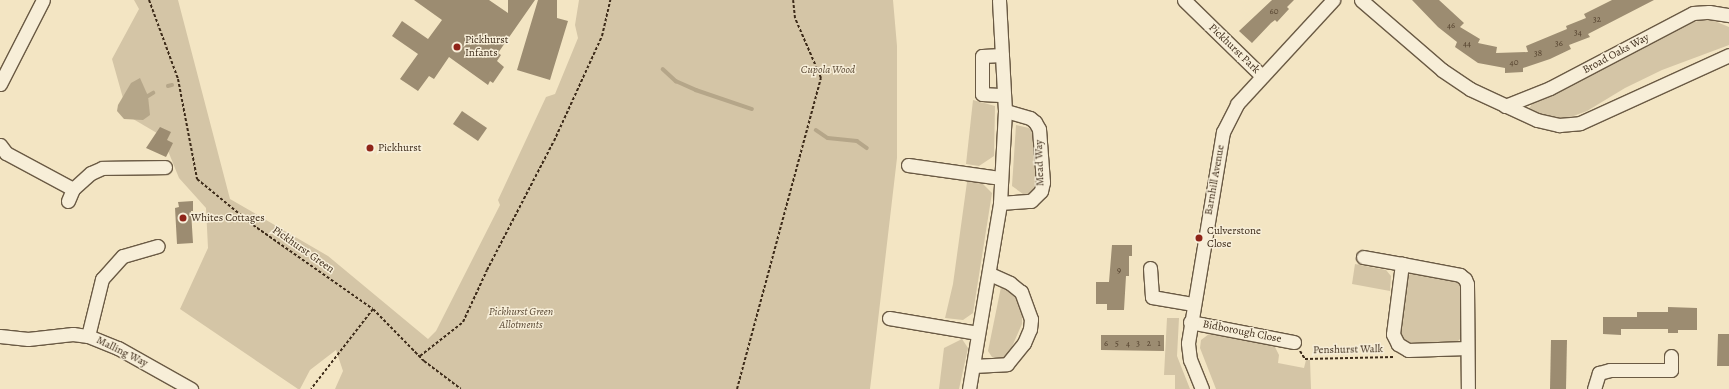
<!DOCTYPE html>
<html>
<head>
<meta charset="utf-8">
<style>
  body { margin:0 }
  #map { position:relative; width:1729px; height:389px; overflow:hidden; background:#f3e5c3; font-family:Alegreya,serif }
  div>[style] { position:absolute }
  [style*='--x'] { left:calc(var(--x)*1px); top:calc(var(--y)*1px); width:calc(var(--w)*1px); rotate:calc(var(--a)*1deg) }
  .green>* { inset:0; background:#d4c5a6 }
  .water>* { inset:0; background:#b5a689 }
  .stream>* { height:3.5px; margin:-1.75px; padding:0 1.75px; transform-origin:1.75px; border-radius:1.75px; background:#b5a689 }
  .building>* { inset:0; background:#9c8c71 }
  .path>* { height:2px; margin-top:-1px; transform-origin:0; background:repeating-linear-gradient(90deg,#3d2b19 0 3px,transparent 0 5px) }
  .roads { filter:drop-shadow(1px 0 #6a5a44) drop-shadow(-1px 0 #6a5a44) drop-shadow(0 1px #6a5a44) drop-shadow(0 -1px #6a5a44) }
  .minor>* { height:13px; margin:-6.5px; padding:0 6.5px; transform-origin:6.5px; border-radius:6.5px; background:#f7eed8 }
  .dots>* { width:11px; height:11px; translate:-50% -50%; box-sizing:border-box; border:2px solid #f7eed8; border-radius:50% }
  span { translate:-50% -50%; white-space:nowrap; text-align:center; line-height:1.15; -webkit-text-stroke:3px #f7eed8; paint-order:stroke }
  .number-label { font-size:9px; color:#55432f }
  .number-label span { -webkit-text-stroke-width:0 }
  .poi-label { font-size:11px; color:#3d2b19 }
  .left { translate:0 -50%; text-align:left }
  .street-label { font-size:11px; color:#3d2b19 }
  .park-label { font-size:11px; color:#5b4a35; font-style:italic }
</style>
</head>
<body>
<div id="map">
  <div class="green">
    <div style="clip-path:polygon(134px 0,178px 0,230px 199px,328px 256px,428px 339px,436px 331px,500px 205px,498px 200px,546px 97px,555px 94px,578px 38px,575px 25px,579px 0,893px 0,897px 46px,897px 158px,870px 389px,335px 389px,343px 371px,336px 350px,310px 370px,300px 389px,298px 389px,180px 309px,208px 248px,206px 208px,179px 178px,162px 136px,128px 116px,112px 59px,139px 9px)"></div>
    <div style="clip-path:polygon(1702px 20px,1712px 20px,1729px 27px,1729px 45px,1662px 70px,1625px 88px,1587px 111px,1568px 118px,1558px 119px,1528px 110px,1532px 104px,1552px 96px,1690px 23px)"></div>
    <div style="clip-path:polygon(973px 100px,995px 106px,994px 156px,979px 166px,966px 164px)"></div>
    <div style="clip-path:polygon(1016px 125px,1029px 128px,1034px 133px,1038px 186px,1034px 194px,1023px 194px,1012px 186px)"></div>
    <div style="clip-path:polygon(980px 181px,992px 193px,973px 313px,963px 320px,945px 318px,953px 284px,967px 182px)"></div>
    <div style="clip-path:polygon(1355px 264px,1386px 270px,1391px 276px,1390px 291px,1352px 284px)"></div>
    <div style="clip-path:polygon(1412px 272px,1458px 281px,1461px 284px,1461px 338px,1457px 342px,1405px 344px,1399px 333px,1405px 280px)"></div>
    <div style="clip-path:polygon(1001px 287px,1014px 293px,1022px 307px,1022px 324px,1007px 358px,1000px 359px,992px 357px,988px 351px)"></div>
    <div style="clip-path:polygon(1167px 318px,1179px 318px,1177px 356px,1190px 389px,1175px 389px,1175px 375px,1164px 375px)"></div>
    <div style="clip-path:polygon(1209px 334px,1274px 345px,1279px 355px,1278px 363px,1304px 368px,1306px 360px,1310px 360px,1311px 389px,1216px 389px,1200px 348px,1201px 340px)"></div>
    <div style="clip-path:polygon(962px 339px,968px 348px,959px 389px,939px 389px,944px 348px)"></div>
  </div>
  <div class="water">
    <div style="clip-path:polygon(140px 78px,148px 96px,150px 115px,143px 120px,124px 119px,117px 111px,118px 105px,131px 83px)"></div>
  </div>
  <div class="stream">
    <div style="--x:663;--y:69;--w:18;--a:43"></div>
    <div style="--x:676;--y:81;--w:22;--a:24"></div>
    <div style="--x:696;--y:90;--w:59;--a:18.7"></div>
    <div style="--x:168;--y:86;--w:4;--a:-14"></div>
    <div style="--x:148;--y:96;--w:6;--a:-31"></div>
    <div style="--x:816;--y:130;--w:14;--a:34"></div>
    <div style="--x:828;--y:138;--w:29;--a:6"></div>
    <div style="--x:857;--y:141;--w:12;--a:35"></div>
  </div>
  <div class="building">
    <div style="clip-path:polygon(414px 0,489px 0,508px 13px,508px 0,535px 0,498px 53px,501px 55px,497px 61px,504px 67px,493px 83px,490px 81px,488px 85px,449px 57px,434px 79px,429px 76px,418px 91px,400px 79px,418px 54px,392px 36px,402px 21px,428px 39px,442px 20px)"></div>
    <div style="clip-path:polygon(538px 0,557px 0,557px 18px,568px 21px,550px 80px,517px 70px)"></div>
    <div style="clip-path:polygon(1272px 0,1294px 0,1287px 7px,1289px 9px,1277px 22px,1275px 20px,1271px 23px,1252px 43px,1239px 31px)"></div>
    <div style="clip-path:polygon(1412px 0,1439px 0,1464px 23px,1460px 27px,1480px 39px,1478px 43px,1497px 47px,1496px 53px,1528px 52px,1526px 46px,1567px 29px,1566px 26px,1586px 18px,1584px 14px,1612px 0,1654px 0,1588px 34px,1590px 37px,1569px 45px,1571px 49px,1550px 59px,1523px 68px,1523px 72px,1505px 73px,1505px 68px,1478px 63px,1455px 47px,1457px 42px,1438px 27px)"></div>
    <div style="clip-path:polygon(462px 111px,487px 128px,478px 141px,453px 124px)"></div>
    <div style="clip-path:polygon(160px 127px,171px 132px,167px 140px,173px 143px,166px 157px,146px 148px)"></div>
    <div style="clip-path:polygon(193px 201px,193px 211px,191px 211px,193px 243px,177px 244px,175px 208px,179px 207px,178px 202px)"></div>
    <div style="clip-path:polygon(1112px 245px,1132px 245px,1132px 256px,1129px 256px,1129px 276px,1126px 276px,1124px 310px,1107px 310px,1107px 304px,1096px 304px,1096px 282px,1109px 282px)"></div>
    <div style="clip-path:polygon(1668px 307px,1697px 308px,1697px 330px,1678px 330px,1678px 333px,1668px 333px,1668px 329px,1621px 329px,1621px 335px,1603px 334px,1603px 317px,1637px 317px,1637px 312px,1668px 312px)"></div>
    <div style="clip-path:polygon(1718px 334px,1729px 334px,1729px 366px,1717px 366px)"></div>
    <div style="clip-path:polygon(1101px 335px,1164px 335px,1164px 351px,1101px 350px)"></div>
    <div style="clip-path:polygon(1551px 340px,1567px 340px,1566px 389px,1550px 389px)"></div>
  </div>
  <div class="path">
    <div style="--x:149;--y:0;--w:84;--a:69.8"></div>
    <div style="--x:178;--y:79;--w:102;--a:79.2"></div>
    <div style="--x:197;--y:179;--w:72;--a:39.4"></div>
    <div style="--x:253;--y:225;--w:146;--a:35"></div>
    <div style="--x:373;--y:309;--w:101;--a:127.8"></div>
    <div style="--x:373;--y:309;--w:73;--a:45.6"></div>
    <div style="--x:424;--y:361;--w:46;--a:37.1"></div>
    <div style="--x:1300;--y:351;--w:9;--a:58"></div>
    <div style="--x:1305;--y:359;--w:89;--a:-1.3"></div>
    <div style="--x:420;--y:356;--w:55;--a:-38.3"></div>
    <div style="--x:463;--y:322;--w:57;--a:-65.2"></div>
    <div style="--x:487;--y:270;--w:145;--a:-62.6"></div>
    <div style="--x:554;--y:141;--w:115;--a:-65.4"></div>
    <div style="--x:602;--y:36;--w:37;--a:-77"></div>
    <div style="--x:737;--y:389;--w:322;--a:-74.9"></div>
    <div style="--x:821;--y:78;--w:65;--a:-113.4"></div>
    <div style="--x:795;--y:18;--w:18;--a:-96"></div>
  </div>
  <div class="roads">
    <div class="minor">
      <div style="--x:1184;--y:0;--w:109;--a:44.3"></div>
      <div style="--x:1361;--y:0;--w:107;--a:40.8"></div>
      <div style="--x:1442;--y:70;--w:34;--a:34"></div>
      <div style="--x:1470;--y:89;--w:74;--a:24.8"></div>
      <div style="--x:1537;--y:120;--w:23;--a:13"></div>
      <div style="--x:1559;--y:125;--w:21;--a:-5"></div>
      <div style="--x:1580;--y:123;--w:164;--a:-24.5"></div>
      <div style="--x:1002;--y:55;--w:20;--a:177"></div>
      <div style="--x:982;--y:56;--w:38;--a:90"></div>
      <div style="--x:982;--y:94;--w:22;--a:3"></div>
      <div style="--x:0;--y:84;--w:94;--a:-62.9"></div>
      <div style="--x:1505;--y:106;--w:48;--a:-21.8"></div>
      <div style="--x:1550;--y:88;--w:161;--a:-27.7"></div>
      <div style="--x:1693;--y:13;--w:16;--a:-4"></div>
      <div style="--x:1709;--y:12;--w:20;--a:9"></div>
      <div style="--x:0;--y:145;--w:10;--a:53"></div>
      <div style="--x:6;--y:153;--w:76;--a:28.2"></div>
      <div style="--x:73;--y:189;--w:13;--a:113"></div>
      <div style="--x:908;--y:165;--w:94;--a:8"></div>
      <div style="--x:73;--y:189;--w:24;--a:-42"></div>
      <div style="--x:91;--y:173;--w:12;--a:-24"></div>
      <div style="--x:102;--y:168;--w:63;--a:-0.9"></div>
      <div style="--x:1000;--y:203;--w:31;--a:-4"></div>
      <div style="--x:1031;--y:201;--w:14;--a:-45"></div>
      <div style="--x:1041;--y:191;--w:9;--a:-77"></div>
      <div style="--x:1043;--y:182;--w:53;--a:-94.3"></div>
      <div style="--x:1039;--y:129;--w:8;--a:-120"></div>
      <div style="--x:1035;--y:122;--w:6;--a:-141"></div>
      <div style="--x:1030;--y:118;--w:26;--a:-164"></div>
      <div style="--x:1363;--y:257;--w:40;--a:10"></div>
      <div style="--x:1150;--y:268;--w:29;--a:86"></div>
      <div style="--x:1152;--y:297;--w:42;--a:9.7"></div>
      <div style="--x:889;--y:318;--w:90;--a:9.6"></div>
      <div style="--x:1190;--y:322;--w:106;--a:10.9"></div>
      <div style="--x:0;--y:336;--w:28;--a:6"></div>
      <div style="--x:28;--y:339;--w:45;--a:-6.3"></div>
      <div style="--x:73;--y:334;--w:15;--a:8"></div>
      <div style="--x:88;--y:336;--w:32;--a:22"></div>
      <div style="--x:118;--y:348;--w:84;--a:29.3"></div>
      <div style="--x:88;--y:336;--w:59;--a:-76.2"></div>
      <div style="--x:102;--y:279;--w:31;--a:-48"></div>
      <div style="--x:123;--y:256;--w:36;--a:-16"></div>
      <div style="--x:1467;--y:348;--w:59;--a:178.1"></div>
      <div style="--x:1408;--y:350;--w:12;--a:-149"></div>
      <div style="--x:1398;--y:344;--w:11;--a:-117"></div>
      <div style="--x:1393;--y:334;--w:71;--a:-82.7"></div>
      <div style="--x:1402;--y:264;--w:59;--a:10.7"></div>
      <div style="--x:1460;--y:275;--w:6;--a:39"></div>
      <div style="--x:1465;--y:279;--w:5;--a:68"></div>
      <div style="--x:1467;--y:284;--w:105;--a:89.5"></div>
      <div style="--x:973;--y:366;--w:34;--a:-3"></div>
      <div style="--x:1007;--y:364;--w:27;--a:-51"></div>
      <div style="--x:1024;--y:343;--w:15;--a:-67"></div>
      <div style="--x:1030;--y:329;--w:10;--a:-84"></div>
      <div style="--x:1031;--y:319;--w:29;--a:-110"></div>
      <div style="--x:1021;--y:292;--w:14;--a:-141"></div>
      <div style="--x:1010;--y:283;--w:22;--a:-156"></div>
      <div style="--x:969;--y:389;--w:189;--a:-80.5"></div>
      <div style="--x:1000;--y:203;--w:92;--a:-86.9"></div>
      <div style="--x:1005;--y:111;--w:111;--a:-93.1"></div>
      <div style="--x:1202;--y:389;--w:31;--a:-112"></div>
      <div style="--x:1190;--y:360;--w:17;--a:-97"></div>
      <div style="--x:1188;--y:343;--w:214;--a:-80.6"></div>
      <div style="--x:1223;--y:132;--w:31;--a:-63"></div>
      <div style="--x:1237;--y:104;--w:142;--a:-47.3"></div>
      <div style="--x:1594;--y:389;--w:17;--a:-73"></div>
      <div style="--x:1599;--y:373;--w:11;--a:-15"></div>
      <div style="--x:1610;--y:370;--w:61;--a:0"></div>
      <div style="--x:1671;--y:370;--w:14;--a:-90"></div>
    </div>
  </div>
  <div class="dots">
    <div style="left:457px;top:47px;background:#8f2418"></div>
    <div style="left:370px;top:148px;background:#8f2418"></div>
    <div style="left:183px;top:218px;background:#8f2418"></div>
    <div style="left:1199px;top:238px;background:#8f2418"></div>
  </div>
  <div class="number-label">
    <span style="left:1274px;top:11px">60</span>
    <span style="left:1597px;top:19px">32</span>
    <span style="left:1451px;top:25px">46</span>
    <span style="left:1578px;top:32px">34</span>
    <span style="left:1467px;top:43px">44</span>
    <span style="left:1559px;top:43px">36</span>
    <span style="left:1538px;top:53px">38</span>
    <span style="left:1514px;top:62px">40</span>
    <span style="left:1119px;top:270px">9</span>
    <span style="left:1106px;top:343px">6</span>
    <span style="left:1117px;top:343px">5</span>
    <span style="left:1128px;top:343px">4</span>
    <span style="left:1138px;top:343px">3</span>
    <span style="left:1149px;top:343px">2</span>
    <span style="left:1159px;top:343px">1</span>
  </div>
  <div class="poi-label">
    <span class="left" style="left:465px;top:47px">Pickhurst<br>Infants</span>
    <span class="left" style="left:378px;top:148px">Pickhurst</span>
    <span class="left" style="left:191px;top:218px">Whites Cottages</span>
    <span class="left" style="left:1207px;top:238px">Culverstone<br>Close</span>
  </div>
  <div class="street-label">
    <span style="left:1234px;top:49px;rotate:44deg">Pickhurst Park</span>
    <span style="left:1616px;top:54px;rotate:-28deg">Broad Oaks Way</span>
    <span style="left:1040px;top:163px;rotate:-92deg">Mead Way</span>
    <span style="left:1215px;top:180px;rotate:-80deg">Barnhill Avenue</span>
    <span style="left:303px;top:250px;rotate:35deg">Pickhurst Green</span>
    <span style="left:1242px;top:332px;rotate:11deg">Bidborough Close</span>
    <span style="left:1348px;top:350px;rotate:-1deg">Penshurst Walk</span>
    <span style="left:122px;top:352px;rotate:26deg">Malling Way</span>
  </div>
  <div class="park-label">
    <span style="left:828px;top:70px">Cupola Wood</span>
    <span style="left:521px;top:319px">Pickhurst Green<br>Allotments</span>
  </div>
</div>
</body>
</html>
